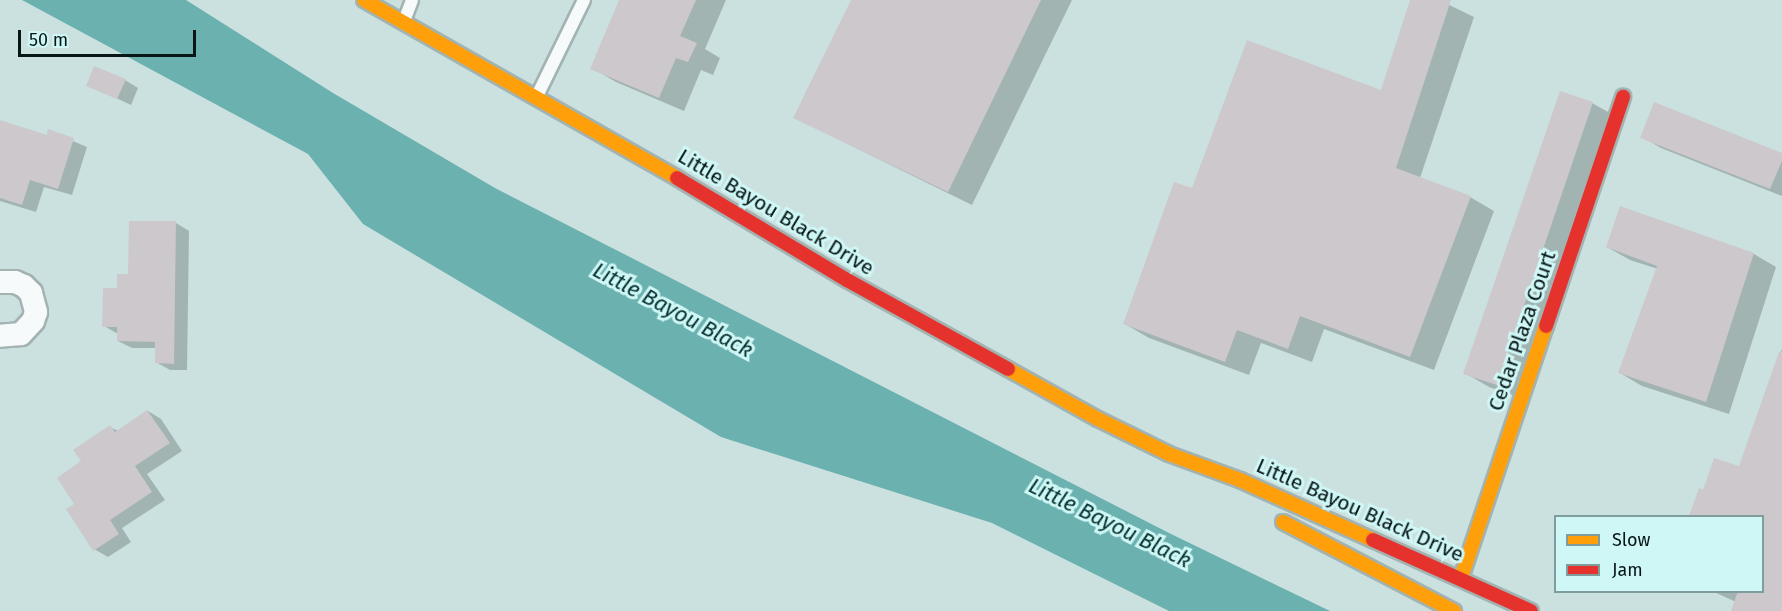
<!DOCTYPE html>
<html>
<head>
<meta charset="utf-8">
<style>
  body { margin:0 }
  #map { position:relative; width:1782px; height:611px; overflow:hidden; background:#cbe1df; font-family:"Fira Sans",sans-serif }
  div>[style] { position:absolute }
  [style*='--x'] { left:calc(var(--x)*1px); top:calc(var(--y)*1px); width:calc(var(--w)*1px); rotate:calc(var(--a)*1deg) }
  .water>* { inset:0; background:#6bb1af }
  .shadow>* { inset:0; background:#0003 }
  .building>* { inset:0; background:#ccc8cc }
  .roads { filter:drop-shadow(2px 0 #a2b3b2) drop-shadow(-2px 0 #a2b3b2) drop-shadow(0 2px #a2b3b2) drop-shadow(0 -2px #a2b3b2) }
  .lane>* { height:12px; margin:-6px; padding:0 6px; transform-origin:6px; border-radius:6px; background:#f7fafa }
  .street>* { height:22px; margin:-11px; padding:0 11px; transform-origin:11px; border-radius:11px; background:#f7fafa }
  .slow>* { height:14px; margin:-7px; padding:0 7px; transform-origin:7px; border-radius:7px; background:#ff9f0a }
  .jam>* { height:14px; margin:-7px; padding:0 7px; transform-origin:7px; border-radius:7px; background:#e5322d }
  span { translate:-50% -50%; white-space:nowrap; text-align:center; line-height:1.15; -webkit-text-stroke:6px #cff7f5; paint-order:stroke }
  .street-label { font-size:21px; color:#081616 }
  .water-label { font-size:22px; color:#043231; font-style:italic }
  .legend { position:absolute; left:1554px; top:515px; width:210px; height:78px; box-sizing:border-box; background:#cff7f5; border:2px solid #7f9d9c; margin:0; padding:8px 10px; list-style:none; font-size:18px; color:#081616 }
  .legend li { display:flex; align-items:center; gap:12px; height:30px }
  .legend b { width:30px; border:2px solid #7f9d9c }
  .scale { position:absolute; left:18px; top:30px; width:178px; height:27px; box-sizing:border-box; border:3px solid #081616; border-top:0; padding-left:8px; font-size:18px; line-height:21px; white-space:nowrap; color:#081616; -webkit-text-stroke:4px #cff7f5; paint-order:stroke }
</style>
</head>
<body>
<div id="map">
  <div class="water">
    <div style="clip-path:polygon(22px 0,186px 0,333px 93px,495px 188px,1169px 533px,1330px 611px,1169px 611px,992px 523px,721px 437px,363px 224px,308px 154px)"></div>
  </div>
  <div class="shadow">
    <div style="clip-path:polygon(621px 0,726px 0,705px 49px,720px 58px,713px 75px,701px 70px,684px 111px,616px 82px,592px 68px)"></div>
    <div style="clip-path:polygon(853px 0,1072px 0,972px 205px,795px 118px)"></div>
    <div style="clip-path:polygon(1412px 0,1439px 0,1474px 17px,1420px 178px,1470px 197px,1494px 211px,1434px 370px,1324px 329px,1312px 362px,1261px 343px,1249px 375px,1149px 338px,1125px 324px,1193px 190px,1382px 92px)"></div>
    <div style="clip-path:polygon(125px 80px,138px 88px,131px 105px,88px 85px)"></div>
    <div style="clip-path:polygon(1592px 103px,1617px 117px,1521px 398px,1489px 387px,1465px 373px)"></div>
    <div style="clip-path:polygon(0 121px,48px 136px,49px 131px,87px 147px,72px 195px,44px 187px,36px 212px,0 201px)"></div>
    <div style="clip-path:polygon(1642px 137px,1782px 155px,1782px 196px,1661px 148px)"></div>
    <div style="clip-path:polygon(1621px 208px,1754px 254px,1776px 267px,1729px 414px,1642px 386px,1620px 373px,1658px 269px,1630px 260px,1607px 247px)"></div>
    <div style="clip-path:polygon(176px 223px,189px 231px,187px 370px,170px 370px,156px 362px,156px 348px,132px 348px,118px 341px,118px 334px,104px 326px,118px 289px)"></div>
    <div style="clip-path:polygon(1782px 349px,1782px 611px,1733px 611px,1736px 602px,1714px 592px,1762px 592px,1762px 516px,1691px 516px,1700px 490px,1704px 492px,1740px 468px)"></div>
    <div style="clip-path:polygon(148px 411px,161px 419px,182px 451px,147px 474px,165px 500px,122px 528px,131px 542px,108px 557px,94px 549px,76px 504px,83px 462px,110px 427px,118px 431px)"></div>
  </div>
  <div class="building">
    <div style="clip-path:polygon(619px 0,696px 0,680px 36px,697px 43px,688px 62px,676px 58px,659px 98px,590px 69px)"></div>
    <div style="clip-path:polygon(851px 0,1041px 0,948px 192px,793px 118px)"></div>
    <div style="clip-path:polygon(1410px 0,1451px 0,1396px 168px,1471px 196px,1410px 357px,1300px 316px,1288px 349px,1237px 330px,1225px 362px,1123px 324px,1174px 182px,1192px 188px,1247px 40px,1381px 90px)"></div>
    <div style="clip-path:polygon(94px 66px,126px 79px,117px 99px,86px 86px)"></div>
    <div style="clip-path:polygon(1560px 91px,1593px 102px,1497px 385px,1463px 374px)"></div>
    <div style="clip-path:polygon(1654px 102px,1782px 153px,1782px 161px,1770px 189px,1640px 138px)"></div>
    <div style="clip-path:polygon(0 120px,47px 135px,48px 129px,74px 138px,58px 189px,30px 180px,22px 205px,0 198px)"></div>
    <div style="clip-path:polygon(1620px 206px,1754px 253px,1706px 402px,1618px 373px,1657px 266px,1606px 247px)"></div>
    <div style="clip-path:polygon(129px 221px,176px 221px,174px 364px,155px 363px,155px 342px,117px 341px,117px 327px,102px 327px,103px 288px,117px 288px,117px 274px,128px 274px)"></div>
    <div style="clip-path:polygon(1779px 352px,1782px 352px,1782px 611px,1731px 611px,1738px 591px,1762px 591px,1762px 516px,1689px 516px,1699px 488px,1703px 490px,1714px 458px,1739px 466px)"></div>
    <div style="clip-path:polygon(147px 410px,170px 443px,135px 466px,152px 492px,110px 520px,119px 534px,93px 551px,66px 509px,74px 504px,57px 478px,81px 461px,73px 450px,110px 425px,115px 432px)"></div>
  </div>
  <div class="roads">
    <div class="lane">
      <div style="--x:404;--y:21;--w:22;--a:-69"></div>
      <div style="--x:537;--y:96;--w:107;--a:-63.9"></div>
    </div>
    <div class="street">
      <div style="--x:0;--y:282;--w:15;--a:0"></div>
      <div style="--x:15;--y:282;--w:10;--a:24"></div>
      <div style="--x:24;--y:286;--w:10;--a:45"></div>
      <div style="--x:31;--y:293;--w:20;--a:75"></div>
      <div style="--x:36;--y:312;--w:9;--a:108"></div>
      <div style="--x:33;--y:321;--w:18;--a:133"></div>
      <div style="--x:21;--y:334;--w:21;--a:175"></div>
    </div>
    <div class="slow">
      <div style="--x:364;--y:0;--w:360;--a:29.6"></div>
      <div style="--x:1008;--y:369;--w:103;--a:29.1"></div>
      <div style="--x:1098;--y:419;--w:79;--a:26.2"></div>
      <div style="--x:1169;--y:454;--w:76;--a:20.1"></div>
      <div style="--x:1240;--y:480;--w:146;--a:24.3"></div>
      <div style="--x:1283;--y:522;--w:193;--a:27.5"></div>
      <div style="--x:1461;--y:578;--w:266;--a:-71.4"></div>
    </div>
    <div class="jam">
      <div style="--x:677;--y:178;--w:198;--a:31"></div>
      <div style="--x:847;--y:280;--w:184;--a:28.9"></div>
      <div style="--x:1546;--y:326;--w:242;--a:-71.4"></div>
      <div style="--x:1373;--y:540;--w:173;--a:24.2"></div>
    </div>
  </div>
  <div class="street-label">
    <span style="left:776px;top:212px;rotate:31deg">Little Bayou Black Drive</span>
    <span style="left:1522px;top:331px;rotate:-71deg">Cedar Plaza Court</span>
    <span style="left:1360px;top:510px;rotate:24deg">Little Bayou Black Drive</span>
  </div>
  <div class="water-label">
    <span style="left:673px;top:310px;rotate:28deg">Little Bayou Black</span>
    <span style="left:1110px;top:523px;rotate:26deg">Little Bayou Black</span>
  </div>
  <ul class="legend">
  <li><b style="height:8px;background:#ff9f0a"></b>Slow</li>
  <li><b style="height:8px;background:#e5322d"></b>Jam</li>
  </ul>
  <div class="scale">50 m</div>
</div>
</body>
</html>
